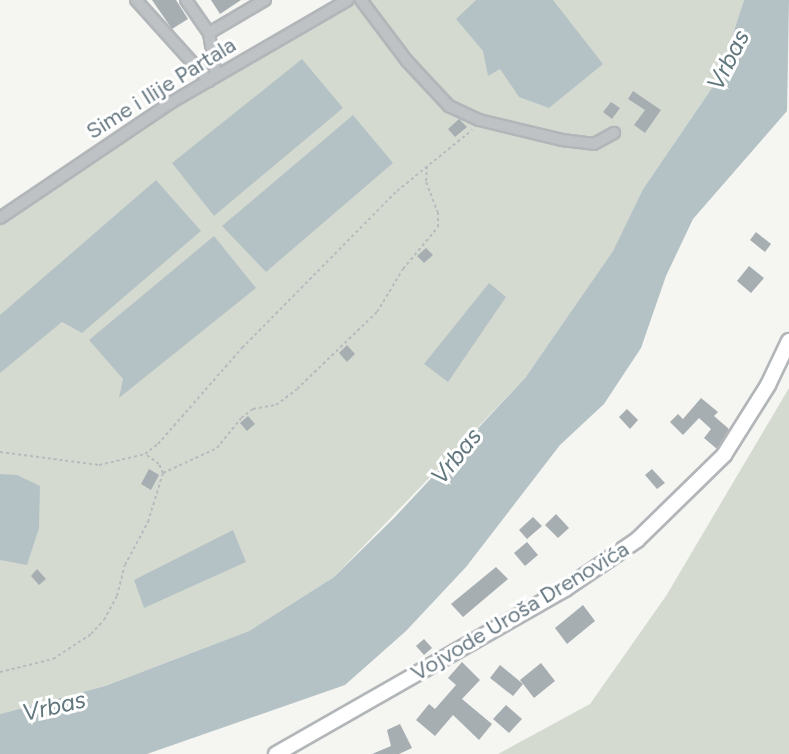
<!DOCTYPE html>
<html>
<head>
<meta charset="utf-8">
<style>
  body { margin:0 }
  #map { position:relative; width:789px; height:754px; overflow:hidden; background:#f5f5f2; font-family:Figtree,sans-serif }
  div>[style] { position:absolute }
  [style*='--x'] { left:calc(var(--x)*1px); top:calc(var(--y)*1px); width:calc(var(--w)*1px); rotate:calc(var(--a)*1deg) }
  .green>* { inset:0; background:#d5dad1 }
  .water>* { inset:0; background:#b5c2c5 }
  .building>* { inset:0; background:#a6aeb2 }
  .path>* { height:2px; margin-top:-1px; transform-origin:0; background:repeating-linear-gradient(90deg,#b8bbbd 0 3px,transparent 0 6px) }
  .roads { filter:drop-shadow(2px 0 #b2b6b9) drop-shadow(-2px 0 #b2b6b9) drop-shadow(0 2px #b2b6b9) drop-shadow(0 -2px #b2b6b9) }
  .minor>* { height:10px; margin:-5px; padding:0 5px; transform-origin:5px; border-radius:5px; background:#bec2c5 }
  .major>* { height:14px; margin:-7px; padding:0 7px; transform-origin:7px; border-radius:7px; background:#fff }
  span { translate:-50% -50%; white-space:nowrap; text-align:center; line-height:1.15; -webkit-text-stroke:6px #fff; paint-order:stroke }
  .street-label { font-size:22px; color:#667781 }
  .water-label { font-size:24px; color:#62787e; font-style:italic }
</style>
</head>
<body>
<div id="map">
  <div class="green">
    <div style="clip-path:polygon(348px 0,744px 0,718px 79px,643px 189px,614px 250px,525px 378px,334px 577px,249px 631px,105px 686px,0 714px,0 218px,64px 174px)"></div>
    <div style="clip-path:polygon(789px 388px,789px 754px,498px 754px,590px 704px,666px 596px)"></div>
  </div>
  <div class="water">
    <div style="clip-path:polygon(476px 0,553px 0,603px 64px,549px 108px,519px 97px,500px 69px,488px 76px,483px 51px,456px 19px)"></div>
    <div style="clip-path:polygon(744px 0,789px 0,787px 111px,693px 219px,666px 276px,641px 348px,604px 404px,560px 445px,466px 567px,406px 631px,345px 685px,147px 754px,0 754px,0 714px,105px 686px,249px 631px,334px 577px,394px 518px,525px 378px,613px 251px,643px 189px,718px 79px)"></div>
    <div style="clip-path:polygon(302px 59px,343px 108px,214px 216px,172px 163px)"></div>
    <div style="clip-path:polygon(353px 115px,393px 163px,266px 272px,222px 226px)"></div>
    <div style="clip-path:polygon(156px 180px,201px 231px,82px 333px,62px 322px,0 373px,0 315px)"></div>
    <div style="clip-path:polygon(214px 236px,256px 288px,119px 398px,123px 379px,89px 340px)"></div>
    <div style="clip-path:polygon(489px 283px,506px 297px,448px 382px,424px 364px)"></div>
    <div style="clip-path:polygon(0 474px,17px 475px,40px 486px,39px 528px,27px 565px,0 560px)"></div>
    <div style="clip-path:polygon(233px 530px,246px 562px,144px 608px,134px 580px)"></div>
  </div>
  <div class="building">
    <div style="clip-path:polygon(152px 0,176px 0,188px 19px,172px 29px)"></div>
    <div style="clip-path:polygon(211px 0,241px 0,220px 14px)"></div>
    <div style="clip-path:polygon(633px 91px,661px 110px,645px 133px,634px 125px,645px 110px,628px 99px)"></div>
    <div style="clip-path:polygon(611px 102px,620px 108px,612px 119px,603px 112px)"></div>
    <div style="clip-path:polygon(459px 119px,467px 127px,455px 137px,448px 129px)"></div>
    <div style="clip-path:polygon(756px 232px,771px 244px,765px 252px,750px 240px)"></div>
    <div style="clip-path:polygon(426px 248px,433px 255px,424px 263px,417px 256px)"></div>
    <div style="clip-path:polygon(749px 266px,764px 278px,751px 293px,737px 281px)"></div>
    <div style="clip-path:polygon(347px 345px,355px 354px,347px 362px,339px 353px)"></div>
    <div style="clip-path:polygon(701px 398px,718px 412px,714px 416px,729px 429px,717px 449px,704px 438px,711px 429px,699px 418px,683px 435px,670px 422px,678px 414px,683px 419px)"></div>
    <div style="clip-path:polygon(627px 409px,638px 420px,630px 429px,619px 417px)"></div>
    <div style="clip-path:polygon(248px 416px,255px 424px,247px 431px,240px 423px)"></div>
    <div style="clip-path:polygon(149px 469px,159px 475px,151px 490px,141px 484px)"></div>
    <div style="clip-path:polygon(652px 469px,665px 483px,657px 489px,645px 475px)"></div>
    <div style="clip-path:polygon(556px 514px,569px 528px,558px 538px,545px 525px)"></div>
    <div style="clip-path:polygon(533px 517px,542px 526px,527px 539px,519px 530px)"></div>
    <div style="clip-path:polygon(527px 542px,538px 555px,525px 566px,514px 553px)"></div>
    <div style="clip-path:polygon(496px 567px,508px 579px,463px 617px,451px 604px)"></div>
    <div style="clip-path:polygon(37px 569px,46px 579px,39px 585px,31px 576px)"></div>
    <div style="clip-path:polygon(583px 605px,595px 621px,567px 644px,555px 628px)"></div>
    <div style="clip-path:polygon(424px 639px,432px 648px,424px 655px,416px 646px)"></div>
    <div style="clip-path:polygon(462px 662px,480px 680px,462px 699px,492px 724px,479px 740px,453px 715px,435px 736px,416px 720px,429px 704px,435px 709px,456px 685px,448px 678px)"></div>
    <div style="clip-path:polygon(541px 663px,555px 681px,534px 698px,520px 680px)"></div>
    <div style="clip-path:polygon(500px 665px,523px 684px,513px 696px,490px 678px)"></div>
    <div style="clip-path:polygon(506px 705px,522px 719px,509px 733px,493px 719px)"></div>
    <div style="clip-path:polygon(400px 724px,412px 748px,399px 754px,372px 754px,391px 746px,387px 730px)"></div>
  </div>
  <div class="path">
    <div style="--x:0;--y:452;--w:100;--a:7.5"></div>
    <div style="--x:99;--y:465;--w:47;--a:-13.4"></div>
    <div style="--x:145;--y:454;--w:16;--a:-38"></div>
    <div style="--x:158;--y:444;--w:128;--a:-48.8"></div>
    <div style="--x:242;--y:348;--w:221;--a:-45.4"></div>
    <div style="--x:397;--y:191;--w:97;--a:-39.1"></div>
    <div style="--x:163;--y:473;--w:60;--a:-24.8"></div>
    <div style="--x:217;--y:448;--w:38;--a:-51"></div>
    <div style="--x:241;--y:418;--w:15;--a:-37"></div>
    <div style="--x:253;--y:409;--w:23;--a:-10"></div>
    <div style="--x:276;--y:405;--w:26;--a:-37"></div>
    <div style="--x:297;--y:389;--w:111;--a:-43.9"></div>
    <div style="--x:377;--y:312;--w:50;--a:-58.8"></div>
    <div style="--x:403;--y:269;--w:55;--a:-50.2"></div>
    <div style="--x:438;--y:227;--w:14;--a:-90"></div>
    <div style="--x:438;--y:213;--w:34;--a:-111"></div>
    <div style="--x:426;--y:181;--w:15;--a:-86"></div>
    <div style="--x:0;--y:672;--w:55;--a:-13.8"></div>
    <div style="--x:53;--y:659;--w:45;--a:-33.3"></div>
    <div style="--x:91;--y:634;--w:19;--a:-47"></div>
    <div style="--x:104;--y:620;--w:27;--a:-62"></div>
    <div style="--x:117;--y:596;--w:32;--a:-76"></div>
    <div style="--x:125;--y:565;--w:49;--a:-61.9"></div>
    <div style="--x:148;--y:522;--w:51;--a:-73"></div>
    <div style="--x:163;--y:473;--w:10;--a:-114"></div>
    <div style="--x:159;--y:464;--w:17;--a:-144"></div>
  </div>
  <div class="roads">
    <div class="minor">
      <div style="--x:136;--y:0;--w:109;--a:48"></div>
      <div style="--x:186;--y:0;--w:40;--a:55.1"></div>
      <div style="--x:209;--y:33;--w:44;--a:80.8"></div>
      <div style="--x:361;--y:0;--w:76;--a:53"></div>
      <div style="--x:407;--y:61;--w:62;--a:47"></div>
      <div style="--x:449;--y:106;--w:33;--a:25"></div>
      <div style="--x:479;--y:120;--w:85;--a:13.5"></div>
      <div style="--x:562;--y:140;--w:32;--a:7"></div>
      <div style="--x:594;--y:144;--w:23;--a:-29"></div>
      <div style="--x:209;--y:33;--w:65;--a:-30.5"></div>
      <div style="--x:0;--y:218;--w:207;--a:-34"></div>
      <div style="--x:172;--y:102;--w:203;--a:-30.1"></div>
    </div>
    <div class="major">
      <div style="--x:276;--y:754;--w:333;--a:-29.7"></div>
      <div style="--x:565;--y:589;--w:87;--a:-34.2"></div>
      <div style="--x:637;--y:540;--w:122;--a:-44.3"></div>
      <div style="--x:724;--y:455;--w:83;--a:-57.8"></div>
      <div style="--x:768;--y:385;--w:49;--a:-64.5"></div>
    </div>
  </div>
  <div class="street-label">
    <span style="left:161px;top:88px;rotate:-32deg">Sime i Ilije Partala</span>
    <span style="left:520px;top:611px;rotate:-31deg">Vojvode Uroša Drenovića</span>
  </div>
  <div class="water-label">
    <span style="left:728px;top:60px;rotate:-63deg">Vrbas</span>
    <span style="left:456px;top:456px;rotate:-51deg">Vrbas</span>
    <span style="left:54px;top:706px;rotate:-13deg">Vrbas</span>
  </div>
</div>
</body>
</html>
